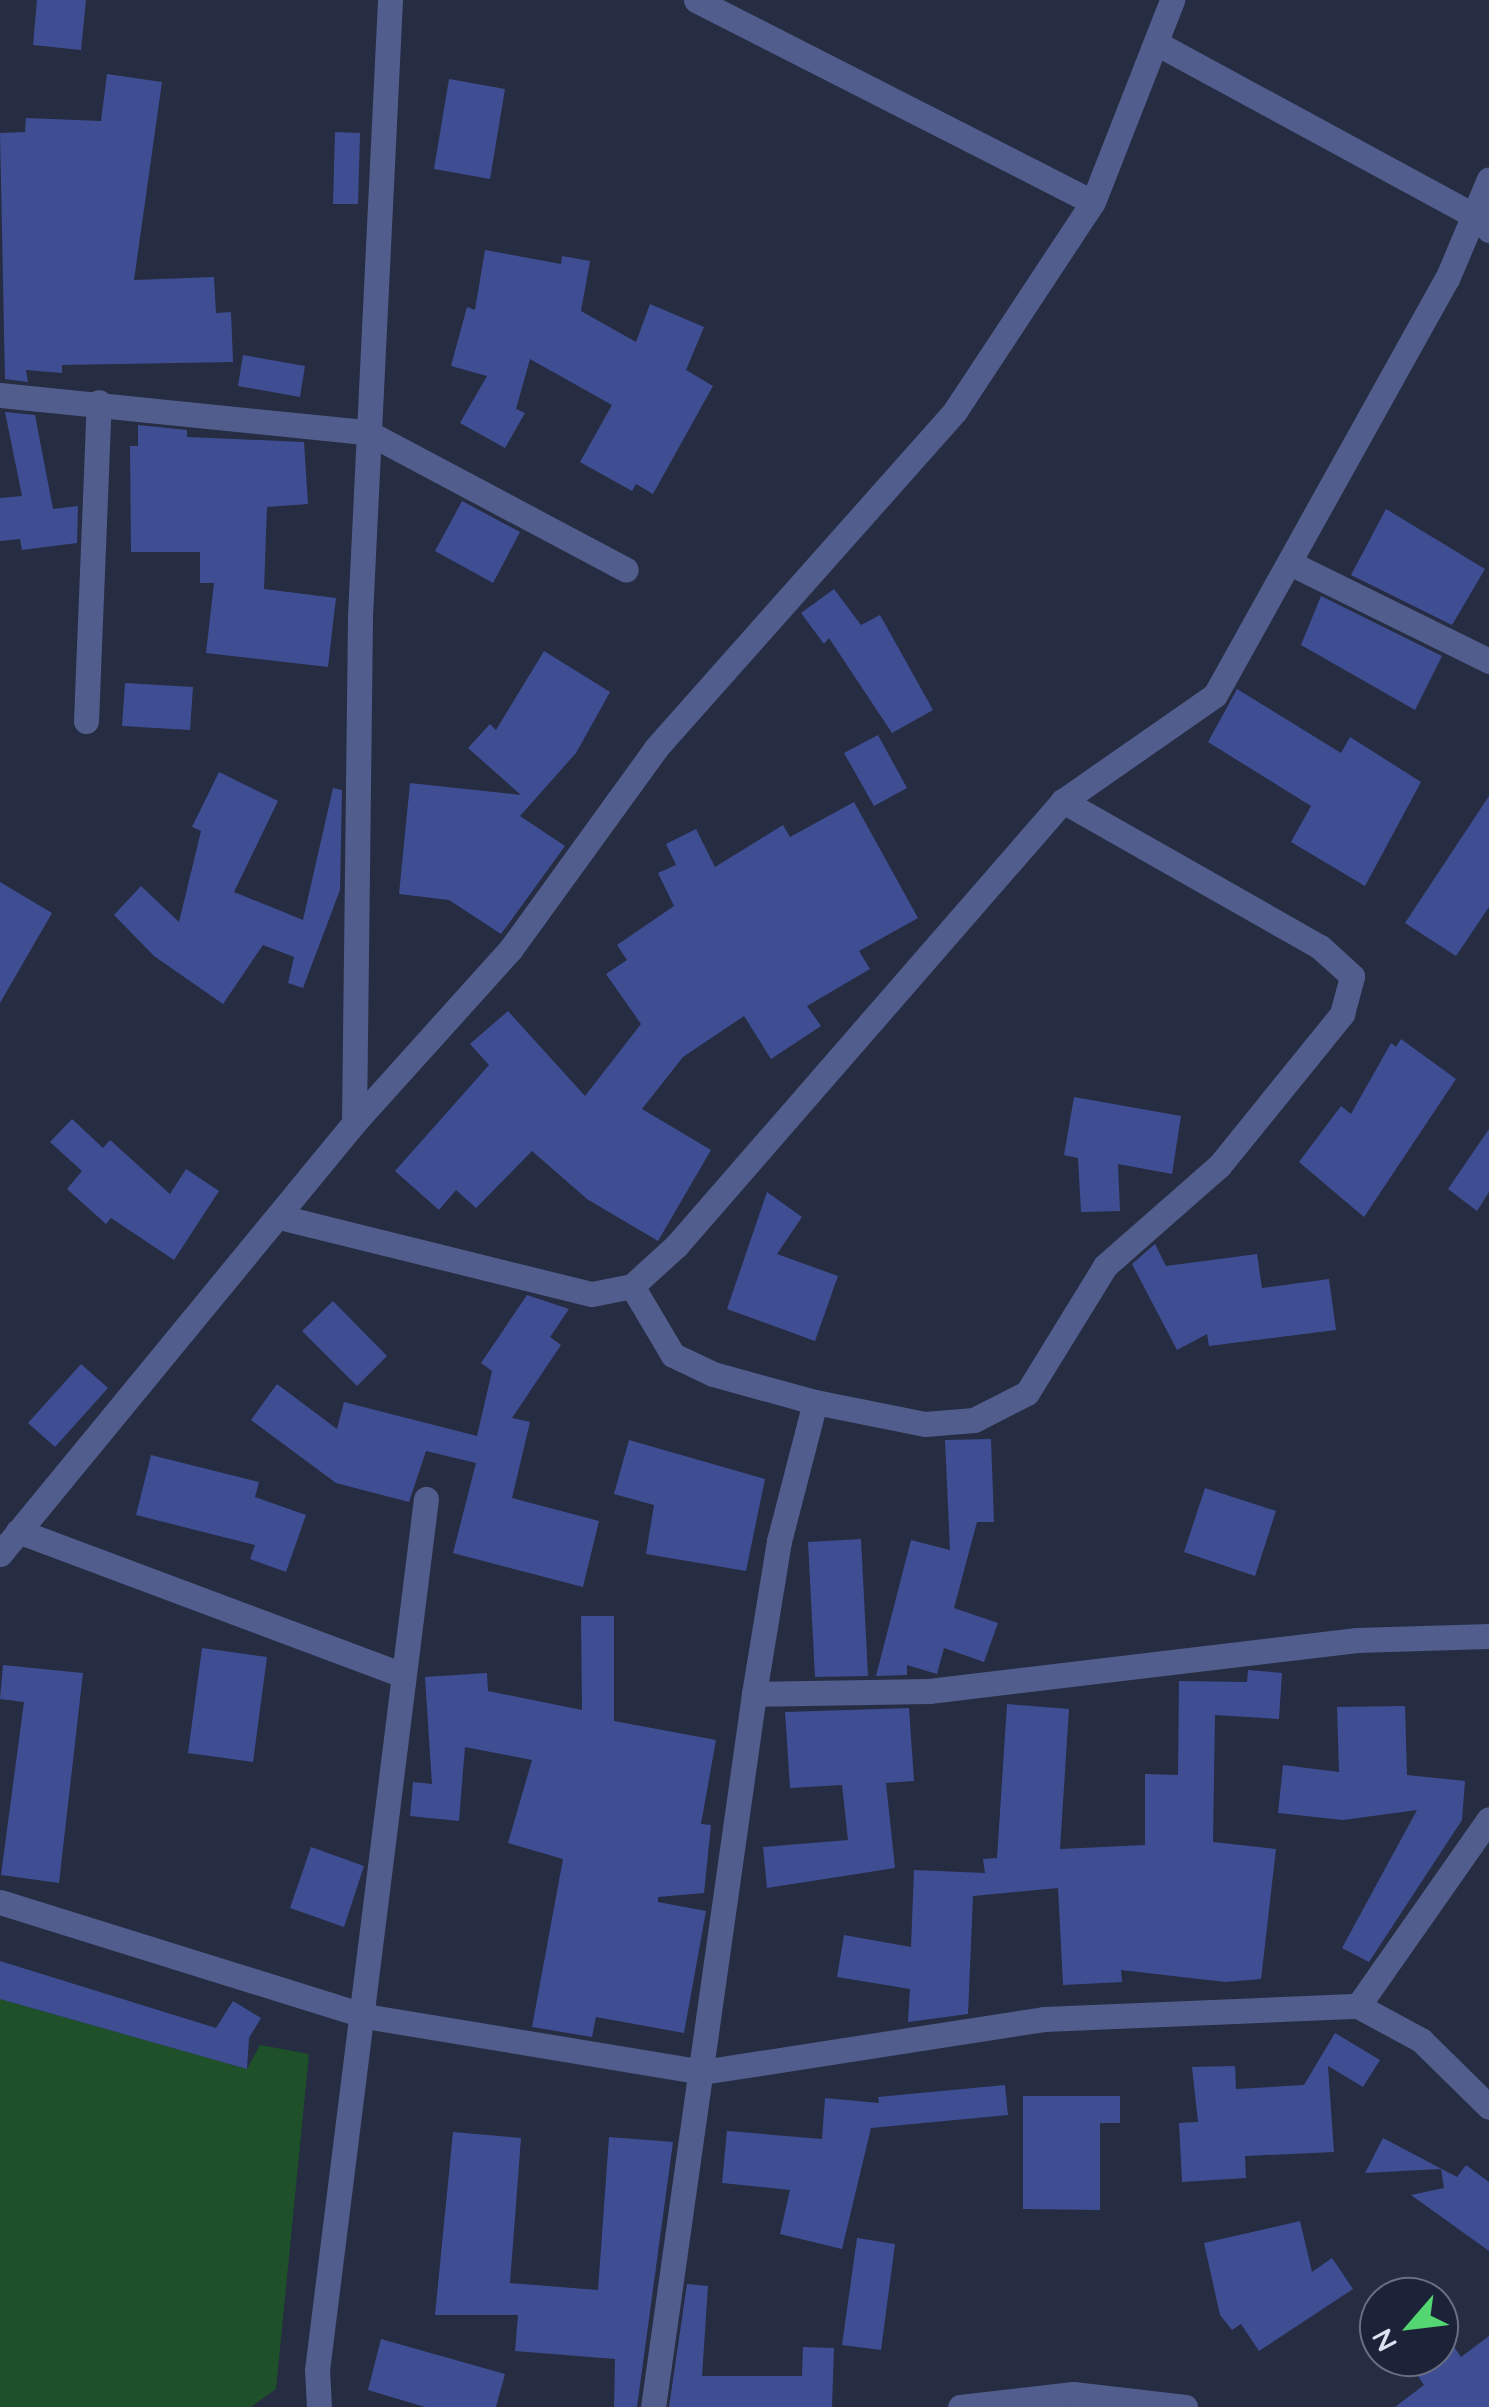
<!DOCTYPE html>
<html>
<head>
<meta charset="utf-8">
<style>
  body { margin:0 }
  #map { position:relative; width:1489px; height:2407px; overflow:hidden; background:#262c42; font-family:Quicksand,sans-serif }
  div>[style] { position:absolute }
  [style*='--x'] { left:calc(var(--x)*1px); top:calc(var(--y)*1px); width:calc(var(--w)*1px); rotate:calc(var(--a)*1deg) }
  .green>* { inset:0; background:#1e5129 }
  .building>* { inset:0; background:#3f4e92 }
  .minor>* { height:25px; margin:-12.5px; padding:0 12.5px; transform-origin:12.5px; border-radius:12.5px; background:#515d8c }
  .tertiary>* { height:25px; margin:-12.5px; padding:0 12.5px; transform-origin:12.5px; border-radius:12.5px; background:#515d8c }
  span { translate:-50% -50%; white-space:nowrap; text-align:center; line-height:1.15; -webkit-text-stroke:10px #1c2238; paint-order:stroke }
  .north { position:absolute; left:1359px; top:2277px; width:100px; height:100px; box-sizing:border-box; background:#1c2238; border:2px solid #696e82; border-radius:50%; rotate:242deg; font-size:28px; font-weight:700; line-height:40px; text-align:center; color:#dde1f0 }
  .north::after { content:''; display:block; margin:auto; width:35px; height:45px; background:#54d672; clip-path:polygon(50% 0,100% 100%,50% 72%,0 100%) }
</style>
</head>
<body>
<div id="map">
  <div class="green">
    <div style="clip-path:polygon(0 1999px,247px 2069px,260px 2045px,309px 2054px,276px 2389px,251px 2407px,0 2407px)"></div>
  </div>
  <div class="building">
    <div style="clip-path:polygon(37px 0,86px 0,81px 50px,33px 45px)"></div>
    <div style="clip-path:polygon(107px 74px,162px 82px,134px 280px,214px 277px,216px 313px,231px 312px,233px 362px,62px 365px,62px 373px,26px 370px,28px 382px,5px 379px,0 133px,25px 132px,26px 118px,101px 121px)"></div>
    <div style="clip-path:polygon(449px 79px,505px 89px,490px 179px,434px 169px)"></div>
    <div style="clip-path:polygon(335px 132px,360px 133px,358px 204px,333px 204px)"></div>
    <div style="clip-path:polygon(485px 250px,561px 264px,562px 256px,590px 261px,581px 311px,636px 342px,650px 304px,704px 327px,686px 370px,713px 386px,653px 494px,636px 484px,632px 491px,580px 462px,612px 405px,530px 359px,516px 409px,525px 413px,505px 448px,460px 423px,487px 376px,451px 366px,467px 307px,475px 310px)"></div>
    <div style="clip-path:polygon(243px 355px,305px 366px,300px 397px,238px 386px)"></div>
    <div style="clip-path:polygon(5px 412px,35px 415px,53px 509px,78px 506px,77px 543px,22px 550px,20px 539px,0 541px,0 498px,22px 496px)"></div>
    <div style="clip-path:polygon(138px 425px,187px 430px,187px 437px,304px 442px,308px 504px,267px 507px,264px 589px,336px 598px,328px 667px,206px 653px,214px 583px,200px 583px,200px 552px,131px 552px,130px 446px,138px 446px)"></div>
    <div style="clip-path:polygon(462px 501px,520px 532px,493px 583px,435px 551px)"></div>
    <div style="clip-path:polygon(1386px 509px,1485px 569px,1452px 625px,1351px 575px)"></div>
    <div style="clip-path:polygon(834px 589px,861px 625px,880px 615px,933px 710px,892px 733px,829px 638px,824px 644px,801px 613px)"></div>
    <div style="clip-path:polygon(1321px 596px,1442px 656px,1415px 710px,1301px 645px)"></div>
    <div style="clip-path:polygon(544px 651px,610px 692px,576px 753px,520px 816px,565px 846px,501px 934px,449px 900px,399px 894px,410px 783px,521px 795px,468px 748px,490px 724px,496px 730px)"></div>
    <div style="clip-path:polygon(125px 683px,193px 687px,190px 730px,122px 726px)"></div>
    <div style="clip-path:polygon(1237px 689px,1341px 753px,1350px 737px,1421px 782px,1365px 886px,1291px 842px,1311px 806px,1208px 742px)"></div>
    <div style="clip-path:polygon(878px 735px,907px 788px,874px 806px,844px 753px)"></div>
    <div style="clip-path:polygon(219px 772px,278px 801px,234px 892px,303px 920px,333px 788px,342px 790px,340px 890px,303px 988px,288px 983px,294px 957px,263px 945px,223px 1004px,154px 956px,114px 915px,141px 886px,179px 922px,201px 831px,192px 827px)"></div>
    <div style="clip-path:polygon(1489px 796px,1489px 907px,1456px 956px,1405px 923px)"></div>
    <div style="clip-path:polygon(854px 802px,918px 918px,859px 951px,870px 969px,807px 1006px,821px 1026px,771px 1059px,744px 1016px,683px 1057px,642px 1109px,711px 1150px,658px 1241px,587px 1199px,532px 1151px,476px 1208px,456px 1190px,439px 1210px,395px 1171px,489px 1065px,470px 1044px,508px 1011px,585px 1096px,641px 1024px,606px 974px,627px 960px,617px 945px,674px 906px,658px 873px,676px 865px,666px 844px,696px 829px,715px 867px,783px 825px,790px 837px)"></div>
    <div style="clip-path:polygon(0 882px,52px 913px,0 1003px)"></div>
    <div style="clip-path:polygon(1401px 1039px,1456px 1079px,1364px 1217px,1299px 1162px,1341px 1106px,1351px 1114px,1391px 1043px,1396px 1047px)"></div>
    <div style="clip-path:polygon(1074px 1097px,1181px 1116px,1172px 1174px,1118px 1164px,1120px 1211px,1081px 1212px,1078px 1158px,1064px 1155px)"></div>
    <div style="clip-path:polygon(72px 1119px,103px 1148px,110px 1140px,170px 1194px,186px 1169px,219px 1191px,174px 1260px,111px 1218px,106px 1224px,67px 1189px,82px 1171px,50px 1142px)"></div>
    <div style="clip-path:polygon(1489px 1129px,1489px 1192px,1477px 1211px,1448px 1189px)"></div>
    <div style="clip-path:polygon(767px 1192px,802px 1217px,777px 1254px,838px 1276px,815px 1341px,727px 1309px)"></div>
    <div style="clip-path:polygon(1155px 1244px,1166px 1266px,1257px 1254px,1262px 1288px,1329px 1279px,1336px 1330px,1209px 1346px,1207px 1334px,1177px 1350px,1132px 1264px)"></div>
    <div style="clip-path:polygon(527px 1295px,569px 1309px,550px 1337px,561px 1345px,512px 1418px,530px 1422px,512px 1498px,599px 1521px,583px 1587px,453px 1553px,476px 1463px,426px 1451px,409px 1502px,336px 1483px,251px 1420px,277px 1384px,337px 1429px,344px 1402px,477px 1436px,492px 1371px,481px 1363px)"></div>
    <div style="clip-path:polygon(333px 1301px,387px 1356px,357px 1386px,302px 1331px)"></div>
    <div style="clip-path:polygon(81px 1364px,108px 1388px,55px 1447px,28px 1423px)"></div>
    <div style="clip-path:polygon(991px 1439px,994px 1522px,977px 1522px,954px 1608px,998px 1623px,984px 1662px,944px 1648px,937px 1674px,907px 1665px,907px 1675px,876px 1676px,911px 1540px,950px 1550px,945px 1440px)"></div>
    <div style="clip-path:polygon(629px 1440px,765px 1479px,746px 1571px,646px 1554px,654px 1505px,614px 1494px)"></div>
    <div style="clip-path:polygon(151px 1455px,259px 1482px,255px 1497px,306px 1515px,286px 1572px,250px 1559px,255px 1545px,136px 1515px)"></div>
    <div style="clip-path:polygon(1205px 1488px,1276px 1511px,1255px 1576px,1184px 1552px)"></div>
    <div style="clip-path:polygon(861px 1539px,868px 1676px,815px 1677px,808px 1542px)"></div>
    <div style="clip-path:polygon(581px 1616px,614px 1616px,614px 1721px,716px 1740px,701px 1824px,711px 1825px,704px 1893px,658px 1897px,658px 1902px,706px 1911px,684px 2033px,596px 2017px,592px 2037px,532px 2027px,563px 1859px,508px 1843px,532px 1760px,465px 1747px,459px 1821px,410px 1816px,413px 1782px,432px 1784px,425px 1677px,487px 1673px,488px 1691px,582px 1710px)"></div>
    <div style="clip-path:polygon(202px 1648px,267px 1657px,253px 1762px,188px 1753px)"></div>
    <div style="clip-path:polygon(3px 1665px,83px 1673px,59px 1883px,1px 1875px,24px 1702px,0 1699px)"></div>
    <div style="clip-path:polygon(1248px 1670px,1282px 1673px,1279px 1719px,1215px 1715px,1213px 1842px,1276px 1849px,1261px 1979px,1225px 1982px,1121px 1970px,1122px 1982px,1063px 1985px,1058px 1888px,973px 1896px,968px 2014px,908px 2022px,910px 1989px,837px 1977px,844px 1935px,911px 1947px,914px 1870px,985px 1873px,983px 1859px,997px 1858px,1007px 1704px,1069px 1709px,1060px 1849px,1145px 1845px,1145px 1774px,1178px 1775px,1179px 1681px,1247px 1682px)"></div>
    <div style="clip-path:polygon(1405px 1706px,1407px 1775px,1465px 1781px,1462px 1820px,1369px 1962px,1342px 1948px,1417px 1810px,1343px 1820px,1278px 1813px,1283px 1765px,1339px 1772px,1337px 1707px)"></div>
    <div style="clip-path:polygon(909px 1708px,914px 1781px,886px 1783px,895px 1868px,767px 1888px,763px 1847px,848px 1840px,842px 1785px,790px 1788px,785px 1712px)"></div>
    <div style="clip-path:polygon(311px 1847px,364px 1866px,344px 1927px,290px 1908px)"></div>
    <div style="clip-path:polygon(0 1961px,216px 2028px,233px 2001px,261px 2018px,249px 2038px,247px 2069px,0 1999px)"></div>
    <div style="clip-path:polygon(1335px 2033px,1380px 2060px,1363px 2087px,1328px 2066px,1334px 2152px,1245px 2156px,1246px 2178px,1182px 2182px,1179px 2123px,1198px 2122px,1192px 2067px,1235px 2066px,1236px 2089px,1304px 2085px)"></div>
    <div style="clip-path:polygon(1005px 2085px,1008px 2115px,871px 2128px,842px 2249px,780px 2234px,790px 2190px,722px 2183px,727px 2131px,822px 2139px,825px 2098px,879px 2103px,878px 2097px)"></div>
    <div style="clip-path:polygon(1023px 2096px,1120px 2096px,1120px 2123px,1100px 2123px,1100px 2210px,1023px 2209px)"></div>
    <div style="clip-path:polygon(453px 2132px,521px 2138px,510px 2283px,598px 2290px,609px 2137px,673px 2142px,637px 2407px,614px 2407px,615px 2359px,515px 2351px,518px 2315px,435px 2315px)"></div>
    <div style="clip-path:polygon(1383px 2138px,1457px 2177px,1466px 2165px,1489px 2182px,1489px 2251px,1411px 2195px,1444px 2188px,1441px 2169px,1365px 2173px)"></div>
    <div style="clip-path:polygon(1300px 2221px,1312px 2272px,1332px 2258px,1353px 2289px,1259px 2351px,1241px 2324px,1232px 2330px,1220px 2315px,1204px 2243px)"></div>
    <div style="clip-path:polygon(857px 2238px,895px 2244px,881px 2350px,842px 2345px)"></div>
    <div style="clip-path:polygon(687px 2284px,708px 2286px,702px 2376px,802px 2376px,803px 2347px,834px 2348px,832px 2407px,669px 2407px)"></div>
    <div style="clip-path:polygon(1439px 2325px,1461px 2357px,1489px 2336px,1489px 2407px,1395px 2407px,1424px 2385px,1405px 2357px,1439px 2357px)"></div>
    <div style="clip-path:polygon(381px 2339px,505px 2374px,496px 2407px,425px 2407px,368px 2390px)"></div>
  </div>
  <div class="minor">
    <div style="--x:696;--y:0;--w:445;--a:27"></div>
    <div style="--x:1158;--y:44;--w:361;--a:28.5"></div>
    <div style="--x:1475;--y:216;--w:20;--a:45"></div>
    <div style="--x:0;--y:395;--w:369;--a:5.8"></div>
    <div style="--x:367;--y:432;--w:293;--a:28"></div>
    <div style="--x:1292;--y:564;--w:220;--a:26.2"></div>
    <div style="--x:86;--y:721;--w:319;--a:-87.7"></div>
    <div style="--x:354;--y:1123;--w:507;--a:-89.32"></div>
    <div style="--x:360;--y:616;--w:617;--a:-87.21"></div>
    <div style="--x:280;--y:1217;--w:321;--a:13.9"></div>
    <div style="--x:592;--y:1294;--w:41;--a:-11.3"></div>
    <div style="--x:632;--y:1286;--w:59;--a:-42.3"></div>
    <div style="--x:676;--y:1246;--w:590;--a:-48.99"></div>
    <div style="--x:1063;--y:801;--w:185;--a:-34.9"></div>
    <div style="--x:1215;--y:695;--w:476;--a:-60.9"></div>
    <div style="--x:1447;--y:279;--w:108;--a:-67.2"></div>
    <div style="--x:632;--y:1286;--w:80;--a:59.3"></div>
    <div style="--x:673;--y:1355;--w:44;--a:25.4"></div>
    <div style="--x:713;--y:1374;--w:106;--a:15.4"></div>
    <div style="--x:815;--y:1402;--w:144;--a:104.5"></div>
    <div style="--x:779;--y:1541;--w:155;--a:99.3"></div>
    <div style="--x:754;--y:1694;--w:720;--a:98.06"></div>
    <div style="--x:815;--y:1402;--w:112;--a:11.3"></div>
    <div style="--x:925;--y:1424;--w:49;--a:-4.7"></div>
    <div style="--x:974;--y:1420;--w:59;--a:-27"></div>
    <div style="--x:1027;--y:1393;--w:149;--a:-58.4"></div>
    <div style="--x:1105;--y:1266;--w:152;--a:-41.3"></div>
    <div style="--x:1219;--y:1166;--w:196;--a:-51"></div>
    <div style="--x:1342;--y:1014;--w:39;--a:-75"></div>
    <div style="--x:1352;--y:976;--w:43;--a:-137.8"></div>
    <div style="--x:1320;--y:947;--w:296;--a:-150.4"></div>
    <div style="--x:18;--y:1531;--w:411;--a:20.5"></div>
    <div style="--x:0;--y:1554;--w:558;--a:-50.6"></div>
    <div style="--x:354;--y:1123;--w:233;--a:-48"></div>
    <div style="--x:510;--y:950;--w:249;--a:-54.1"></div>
    <div style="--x:656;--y:748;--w:451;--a:-48.4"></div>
    <div style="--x:955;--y:411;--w:250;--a:-56.6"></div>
    <div style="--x:1093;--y:202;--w:217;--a:-68.6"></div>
    <div style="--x:754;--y:1694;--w:175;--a:-1"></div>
    <div style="--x:929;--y:1691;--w:431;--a:-6.8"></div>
    <div style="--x:1357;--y:1640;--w:132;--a:-1.7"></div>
    <div style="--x:1358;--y:2006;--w:228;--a:-55"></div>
    <div style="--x:319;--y:2407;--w:37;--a:-93"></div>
    <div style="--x:317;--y:2370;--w:878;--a:-82.87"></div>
    <div style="--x:960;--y:2407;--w:114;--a:-6.6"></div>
    <div style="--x:1073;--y:2394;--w:113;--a:6.6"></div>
  </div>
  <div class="tertiary">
    <div style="--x:0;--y:1902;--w:382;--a:17.3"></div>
    <div style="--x:365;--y:2016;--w:342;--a:9.4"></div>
    <div style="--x:702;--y:2072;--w:346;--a:-8.8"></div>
    <div style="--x:1044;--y:2019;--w:314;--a:-2.4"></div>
    <div style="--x:1358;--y:2006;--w:72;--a:28.4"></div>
    <div style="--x:1421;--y:2040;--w:95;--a:44.6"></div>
  </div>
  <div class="north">N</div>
</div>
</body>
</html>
